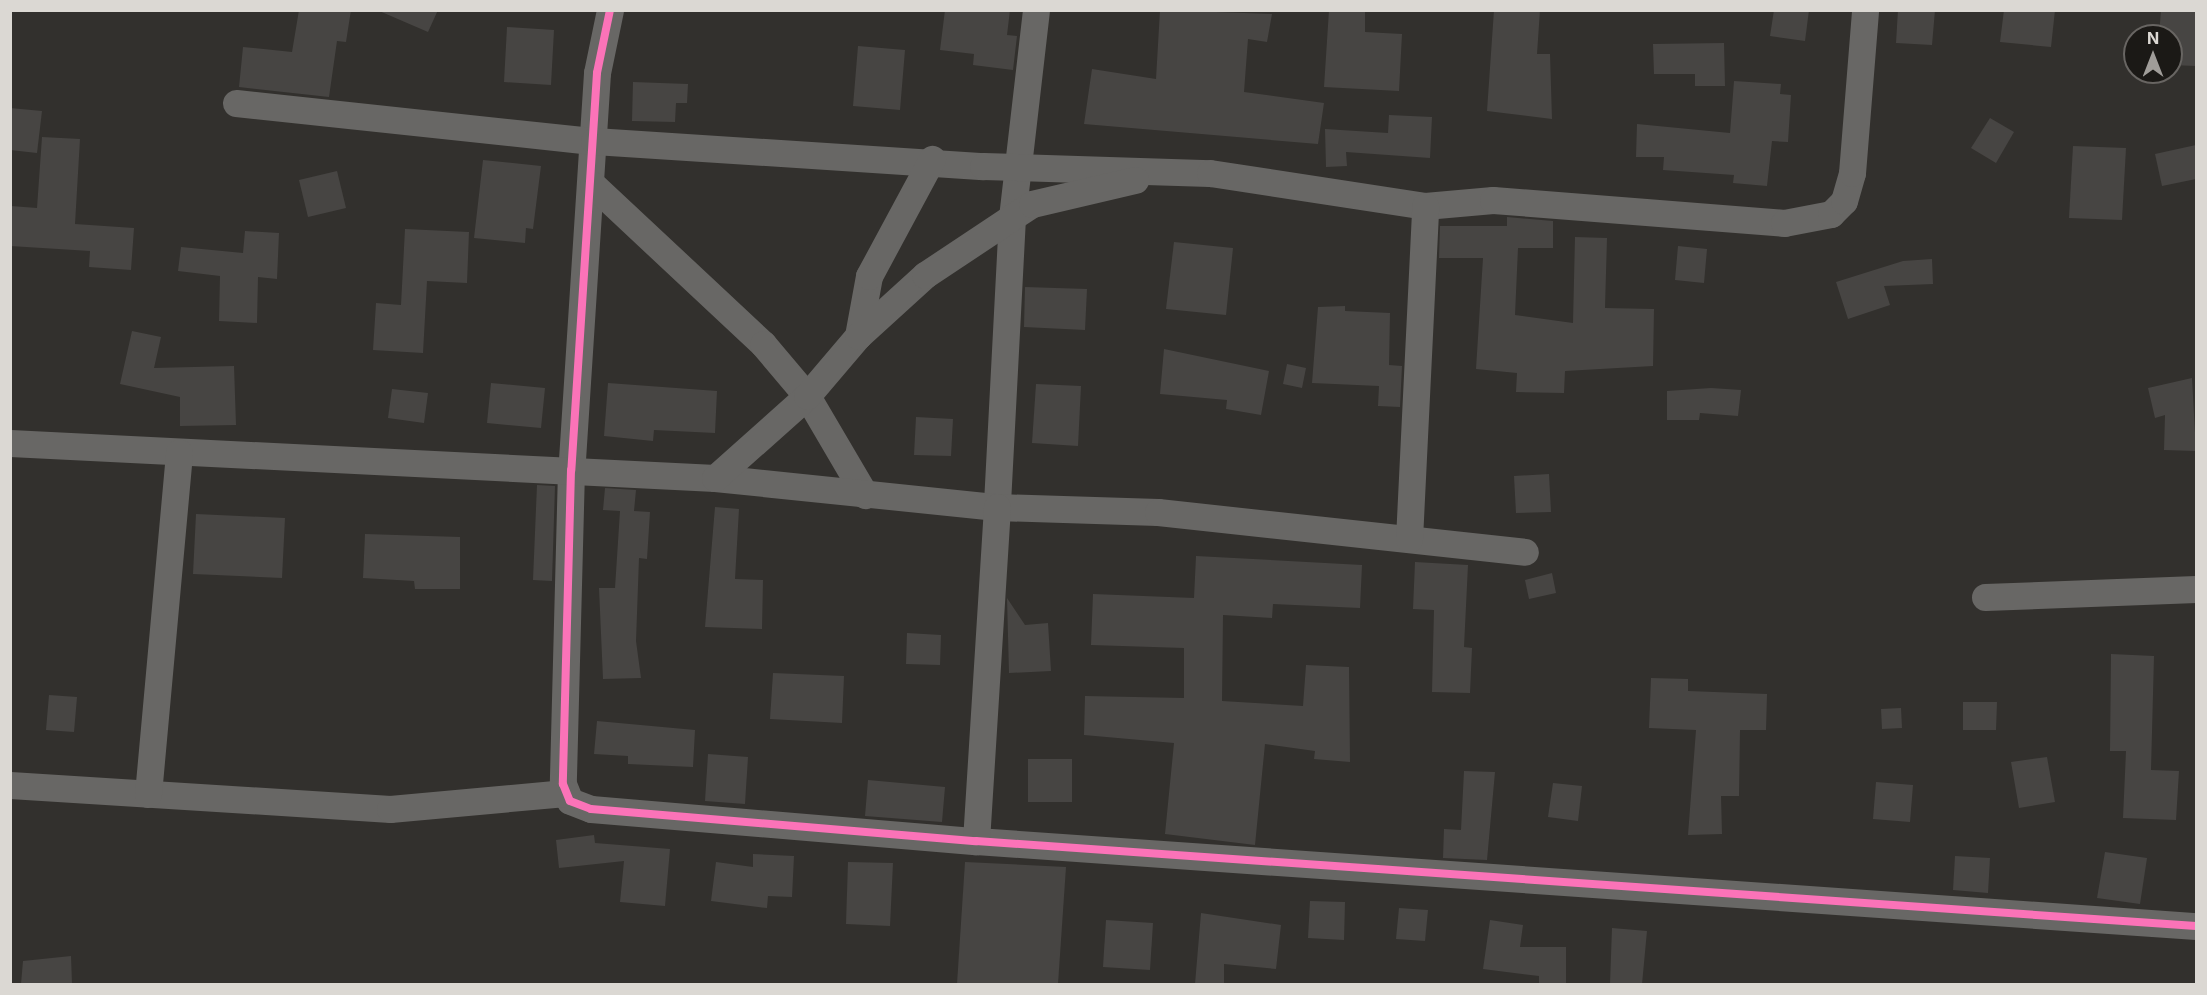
<!DOCTYPE html>
<html>
<head>
<meta charset="utf-8">
<style>
  body { margin:0 }
  #map { position:relative; width:2207px; height:995px; overflow:hidden; background:#32302d; font-family:Inter,sans-serif }
  div>[style] { position:absolute }
  [style*='--x'] { left:calc(var(--x)*1px); top:calc(var(--y)*1px); width:calc(var(--w)*1px); rotate:calc(var(--a)*1deg) }
  .building>* { inset:0; background:#474543 }
  .minor>* { height:27px; margin:-13.5px; padding:0 13.5px; transform-origin:13.5px; border-radius:13.5px; background:#686765 }
  .cycleway>* { height:8px; margin:-4px; padding:0 4px; transform-origin:4px; border-radius:4px; background:#fb73b8 }
  span { translate:-50% -50%; white-space:nowrap; text-align:center; line-height:1.15; -webkit-text-stroke:6px #1b1916; paint-order:stroke }
  .frame { position:absolute; inset:0; border:12px solid #dbd8d3; pointer-events:none }
  .north { position:absolute; left:2123px; top:24px; width:60px; height:60px; box-sizing:border-box; background:#1b1916; border:2px solid #686562; border-radius:50%; rotate:0deg; font-size:16px; font-weight:700; line-height:24px; text-align:center; color:#dbd8d3 }
  .north::after { content:''; display:block; margin:auto; width:21px; height:27px; background:#a09d99; clip-path:polygon(50% 0,100% 100%,50% 72%,0 100%) }
</style>
</head>
<body>
<div id="map">
  <div class="building">
    <div style="clip-path:polygon(299px 10px,351px 10px,346px 42px,337px 41px,329px 97px,239px 87px,243px 47px,292px 52px)"></div>
    <div style="clip-path:polygon(377px 10px,438px 10px,428px 32px)"></div>
    <div style="clip-path:polygon(945px 10px,1010px 10px,1007px 35px,1017px 36px,1013px 70px,973px 65px,974px 54px,940px 50px)"></div>
    <div style="clip-path:polygon(1160px 10px,1272px 14px,1267px 42px,1248px 39px,1244px 92px,1324px 103px,1318px 144px,1084px 124px,1092px 69px,1156px 79px)"></div>
    <div style="clip-path:polygon(1329px 10px,1365px 10px,1365px 32px,1402px 34px,1399px 91px,1324px 87px)"></div>
    <div style="clip-path:polygon(1494px 10px,1540px 10px,1537px 54px,1550px 54px,1552px 119px,1487px 111px)"></div>
    <div style="clip-path:polygon(1774px 10px,1809px 10px,1805px 41px,1770px 36px)"></div>
    <div style="clip-path:polygon(1898px 10px,1935px 10px,1932px 45px,1896px 43px)"></div>
    <div style="clip-path:polygon(2004px 10px,2055px 10px,2051px 47px,2000px 42px)"></div>
    <div style="clip-path:polygon(2161px 10px,2196px 10px,2196px 66px,2171px 65px,2171px 36px,2159px 36px)"></div>
    <div style="clip-path:polygon(507px 27px,554px 30px,551px 85px,504px 82px)"></div>
    <div style="clip-path:polygon(1724px 43px,1725px 86px,1695px 86px,1695px 74px,1654px 74px,1653px 44px)"></div>
    <div style="clip-path:polygon(858px 46px,905px 50px,900px 110px,853px 106px)"></div>
    <div style="clip-path:polygon(1734px 81px,1781px 84px,1780px 94px,1791px 95px,1788px 142px,1772px 141px,1767px 186px,1733px 183px,1734px 175px,1663px 170px,1664px 157px,1636px 157px,1637px 124px,1730px 133px)"></div>
    <div style="clip-path:polygon(633px 82px,688px 84px,687px 103px,676px 103px,675px 122px,632px 121px)"></div>
    <div style="clip-path:polygon(10px 108px,42px 111px,37px 153px,10px 150px)"></div>
    <div style="clip-path:polygon(1389px 115px,1432px 117px,1430px 158px,1346px 152px,1347px 166px,1326px 167px,1325px 129px,1388px 133px)"></div>
    <div style="clip-path:polygon(1990px 118px,2014px 132px,1996px 163px,1971px 148px)"></div>
    <div style="clip-path:polygon(42px 137px,80px 139px,75px 224px,134px 228px,131px 270px,89px 267px,90px 251px,10px 246px,11px 206px,37px 208px)"></div>
    <div style="clip-path:polygon(2196px 145px,2196px 179px,2162px 186px,2155px 154px)"></div>
    <div style="clip-path:polygon(2073px 146px,2126px 148px,2122px 220px,2069px 218px)"></div>
    <div style="clip-path:polygon(483px 160px,541px 166px,533px 229px,526px 228px,525px 243px,474px 238px)"></div>
    <div style="clip-path:polygon(337px 171px,346px 208px,308px 217px,299px 180px)"></div>
    <div style="clip-path:polygon(1507px 217px,1553px 221px,1553px 248px,1518px 248px,1515px 315px,1573px 323px,1575px 237px,1607px 238px,1605px 308px,1654px 309px,1653px 366px,1565px 371px,1564px 393px,1516px 392px,1517px 373px,1476px 369px,1483px 258px,1439px 258px,1440px 226px,1507px 226px)"></div>
    <div style="clip-path:polygon(405px 229px,469px 232px,467px 283px,427px 281px,423px 353px,373px 350px,376px 303px,401px 305px)"></div>
    <div style="clip-path:polygon(245px 231px,279px 233px,277px 279px,258px 277px,257px 323px,219px 321px,220px 276px,178px 271px,181px 247px,243px 253px)"></div>
    <div style="clip-path:polygon(1174px 242px,1233px 248px,1226px 315px,1166px 309px)"></div>
    <div style="clip-path:polygon(1678px 246px,1707px 249px,1704px 283px,1675px 280px)"></div>
    <div style="clip-path:polygon(1932px 259px,1933px 284px,1884px 286px,1890px 305px,1848px 319px,1836px 282px,1903px 261px)"></div>
    <div style="clip-path:polygon(1025px 287px,1087px 289px,1085px 330px,1024px 327px)"></div>
    <div style="clip-path:polygon(1345px 306px,1345px 311px,1390px 313px,1389px 365px,1402px 366px,1400px 407px,1378px 406px,1379px 386px,1312px 383px,1318px 307px)"></div>
    <div style="clip-path:polygon(132px 331px,161px 337px,154px 368px,234px 366px,236px 425px,180px 426px,180px 397px,120px 384px)"></div>
    <div style="clip-path:polygon(1164px 349px,1269px 371px,1261px 415px,1226px 409px,1227px 400px,1160px 394px)"></div>
    <div style="clip-path:polygon(1287px 364px,1306px 368px,1302px 388px,1283px 384px)"></div>
    <div style="clip-path:polygon(2192px 378px,2196px 451px,2164px 450px,2165px 415px,2155px 418px,2148px 388px)"></div>
    <div style="clip-path:polygon(491px 383px,545px 388px,541px 428px,487px 423px)"></div>
    <div style="clip-path:polygon(608px 383px,717px 391px,715px 433px,654px 430px,653px 441px,604px 436px)"></div>
    <div style="clip-path:polygon(1036px 384px,1081px 386px,1078px 446px,1032px 443px)"></div>
    <div style="clip-path:polygon(1711px 388px,1741px 390px,1738px 416px,1700px 413px,1699px 420px,1667px 420px,1667px 391px)"></div>
    <div style="clip-path:polygon(392px 389px,428px 393px,424px 423px,388px 418px)"></div>
    <div style="clip-path:polygon(916px 417px,953px 419px,951px 456px,914px 455px)"></div>
    <div style="clip-path:polygon(1549px 474px,1551px 512px,1516px 513px,1514px 476px)"></div>
    <div style="clip-path:polygon(537px 485px,555px 486px,552px 581px,533px 580px)"></div>
    <div style="clip-path:polygon(605px 488px,636px 490px,634px 511px,650px 512px,647px 559px,639px 558px,636px 641px,641px 678px,603px 679px,599px 588px,615px 588px,620px 511px,603px 510px)"></div>
    <div style="clip-path:polygon(715px 507px,739px 509px,735px 579px,763px 580px,762px 629px,705px 627px)"></div>
    <div style="clip-path:polygon(196px 514px,285px 518px,282px 578px,193px 574px)"></div>
    <div style="clip-path:polygon(365px 534px,460px 537px,460px 589px,415px 589px,414px 581px,363px 578px)"></div>
    <div style="clip-path:polygon(1196px 556px,1362px 565px,1360px 608px,1273px 604px,1272px 618px,1223px 615px,1222px 701px,1303px 706px,1306px 665px,1349px 667px,1350px 762px,1314px 759px,1315px 751px,1265px 744px,1255px 845px,1165px 834px,1174px 743px,1084px 735px,1085px 696px,1184px 698px,1184px 648px,1091px 645px,1093px 594px,1194px 598px)"></div>
    <div style="clip-path:polygon(1415px 562px,1468px 565px,1464px 647px,1472px 648px,1470px 693px,1432px 692px,1434px 610px,1413px 609px)"></div>
    <div style="clip-path:polygon(1552px 573px,1556px 593px,1529px 599px,1525px 580px)"></div>
    <div style="clip-path:polygon(1007px 598px,1025px 625px,1048px 623px,1051px 671px,1009px 673px)"></div>
    <div style="clip-path:polygon(907px 633px,941px 635px,940px 665px,906px 664px)"></div>
    <div style="clip-path:polygon(2111px 654px,2154px 656px,2151px 770px,2179px 771px,2176px 820px,2123px 818px,2126px 751px,2110px 751px)"></div>
    <div style="clip-path:polygon(773px 673px,844px 676px,842px 723px,770px 719px)"></div>
    <div style="clip-path:polygon(1651px 678px,1688px 679px,1688px 691px,1767px 694px,1766px 730px,1740px 730px,1739px 796px,1721px 796px,1722px 834px,1688px 835px,1696px 730px,1649px 728px)"></div>
    <div style="clip-path:polygon(49px 695px,77px 697px,74px 732px,46px 730px)"></div>
    <div style="clip-path:polygon(1963px 702px,1997px 702px,1996px 730px,1963px 730px)"></div>
    <div style="clip-path:polygon(1901px 708px,1902px 728px,1882px 729px,1881px 709px)"></div>
    <div style="clip-path:polygon(597px 721px,695px 730px,693px 767px,628px 764px,628px 756px,594px 754px)"></div>
    <div style="clip-path:polygon(708px 754px,748px 757px,745px 804px,705px 801px)"></div>
    <div style="clip-path:polygon(2047px 757px,2055px 802px,2019px 808px,2011px 762px)"></div>
    <div style="clip-path:polygon(1028px 759px,1072px 759px,1072px 802px,1028px 802px)"></div>
    <div style="clip-path:polygon(1464px 771px,1495px 772px,1487px 860px,1443px 858px,1444px 829px,1461px 830px)"></div>
    <div style="clip-path:polygon(868px 780px,945px 787px,942px 822px,865px 816px)"></div>
    <div style="clip-path:polygon(1876px 782px,1913px 785px,1910px 822px,1873px 819px)"></div>
    <div style="clip-path:polygon(1553px 783px,1582px 786px,1578px 821px,1548px 817px)"></div>
    <div style="clip-path:polygon(594px 835px,595px 843px,670px 849px,665px 906px,620px 902px,624px 861px,559px 868px,556px 840px)"></div>
    <div style="clip-path:polygon(2105px 852px,2147px 858px,2140px 904px,2097px 898px)"></div>
    <div style="clip-path:polygon(753px 854px,794px 856px,792px 897px,768px 896px,767px 908px,711px 901px,716px 862px,753px 867px)"></div>
    <div style="clip-path:polygon(1955px 856px,1990px 858px,1988px 893px,1953px 890px)"></div>
    <div style="clip-path:polygon(848px 862px,893px 863px,890px 926px,846px 924px)"></div>
    <div style="clip-path:polygon(965px 862px,1066px 867px,1058px 984px,957px 984px)"></div>
    <div style="clip-path:polygon(1310px 901px,1345px 902px,1344px 940px,1308px 938px)"></div>
    <div style="clip-path:polygon(1399px 908px,1428px 910px,1425px 941px,1396px 939px)"></div>
    <div style="clip-path:polygon(1201px 913px,1281px 925px,1276px 969px,1224px 964px,1224px 984px,1195px 984px)"></div>
    <div style="clip-path:polygon(1106px 920px,1153px 923px,1150px 970px,1103px 967px)"></div>
    <div style="clip-path:polygon(1490px 920px,1523px 925px,1520px 947px,1566px 947px,1566px 984px,1539px 984px,1539px 976px,1483px 969px)"></div>
    <div style="clip-path:polygon(1612px 928px,1647px 931px,1642px 984px,1610px 984px)"></div>
    <div style="clip-path:polygon(71px 956px,72px 984px,21px 984px,23px 961px)"></div>
  </div>
  <div class="minor">
    <div style="--x:610;--y:10;--w:64;--a:101.7"></div>
    <div style="--x:597;--y:73;--w:398;--a:93.7"></div>
    <div style="--x:571;--y:470;--w:314;--a:91.5"></div>
    <div style="--x:563;--y:784;--w:18;--a:68"></div>
    <div style="--x:570;--y:801;--w:22;--a:21"></div>
    <div style="--x:591;--y:809;--w:386;--a:4.8"></div>
    <div style="--x:976;--y:841;--w:1223;--a:3.99"></div>
    <div style="--x:1036;--y:10;--w:208;--a:96.6"></div>
    <div style="--x:1012;--y:217;--w:290;--a:93"></div>
    <div style="--x:997;--y:507;--w:161;--a:1.8"></div>
    <div style="--x:1158;--y:512;--w:369;--a:6.2"></div>
    <div style="--x:236;--y:103;--w:360;--a:6.1"></div>
    <div style="--x:594;--y:141;--w:390;--a:3.7"></div>
    <div style="--x:983;--y:166;--w:227;--a:1.8"></div>
    <div style="--x:1210;--y:173;--w:218;--a:8.7"></div>
    <div style="--x:1425;--y:206;--w:68;--a:-5"></div>
    <div style="--x:1493;--y:200;--w:292;--a:4.5"></div>
    <div style="--x:1784;--y:223;--w:48;--a:-10.8"></div>
    <div style="--x:1831;--y:214;--w:18;--a:-45"></div>
    <div style="--x:1844;--y:201;--w:29;--a:-74"></div>
    <div style="--x:1852;--y:173;--w:164;--a:-85.4"></div>
    <div style="--x:593;--y:185;--w:233;--a:43.1"></div>
    <div style="--x:763;--y:344;--w:68;--a:49.8"></div>
    <div style="--x:807;--y:396;--w:115;--a:59.6"></div>
    <div style="--x:858;--y:336;--w:61;--a:-79.6"></div>
    <div style="--x:869;--y:276;--w:133;--a:-61.7"></div>
    <div style="--x:10;--y:443;--w:706;--a:2.84"></div>
    <div style="--x:715;--y:478;--w:283;--a:5.9"></div>
    <div style="--x:997;--y:507;--w:335;--a:93.6"></div>
    <div style="--x:715;--y:478;--w:123;--a:-41.7"></div>
    <div style="--x:807;--y:396;--w:79;--a:-49.6"></div>
    <div style="--x:858;--y:336;--w:91;--a:-42.3"></div>
    <div style="--x:925;--y:275;--w:128;--a:-33.6"></div>
    <div style="--x:1032;--y:204;--w:106;--a:-13.1"></div>
    <div style="--x:1409;--y:539;--w:333;--a:-87.2"></div>
    <div style="--x:1985;--y:597;--w:211;--a:-2.2"></div>
    <div style="--x:10;--y:785;--w:381;--a:3.6"></div>
    <div style="--x:390;--y:809;--w:176;--a:-5.2"></div>
    <div style="--x:148;--y:794;--w:343;--a:-84.8"></div>
  </div>
  <div class="cycleway">
    <div style="--x:610;--y:10;--w:64;--a:101.7"></div>
    <div style="--x:597;--y:73;--w:398;--a:93.7"></div>
    <div style="--x:571;--y:470;--w:314;--a:91.5"></div>
    <div style="--x:563;--y:784;--w:18;--a:68"></div>
    <div style="--x:570;--y:801;--w:22;--a:21"></div>
    <div style="--x:591;--y:809;--w:386;--a:4.8"></div>
    <div style="--x:976;--y:841;--w:1223;--a:3.99"></div>
  </div>
  <div class="frame"></div>
  <div class="north">N</div>
</div>
</body>
</html>
